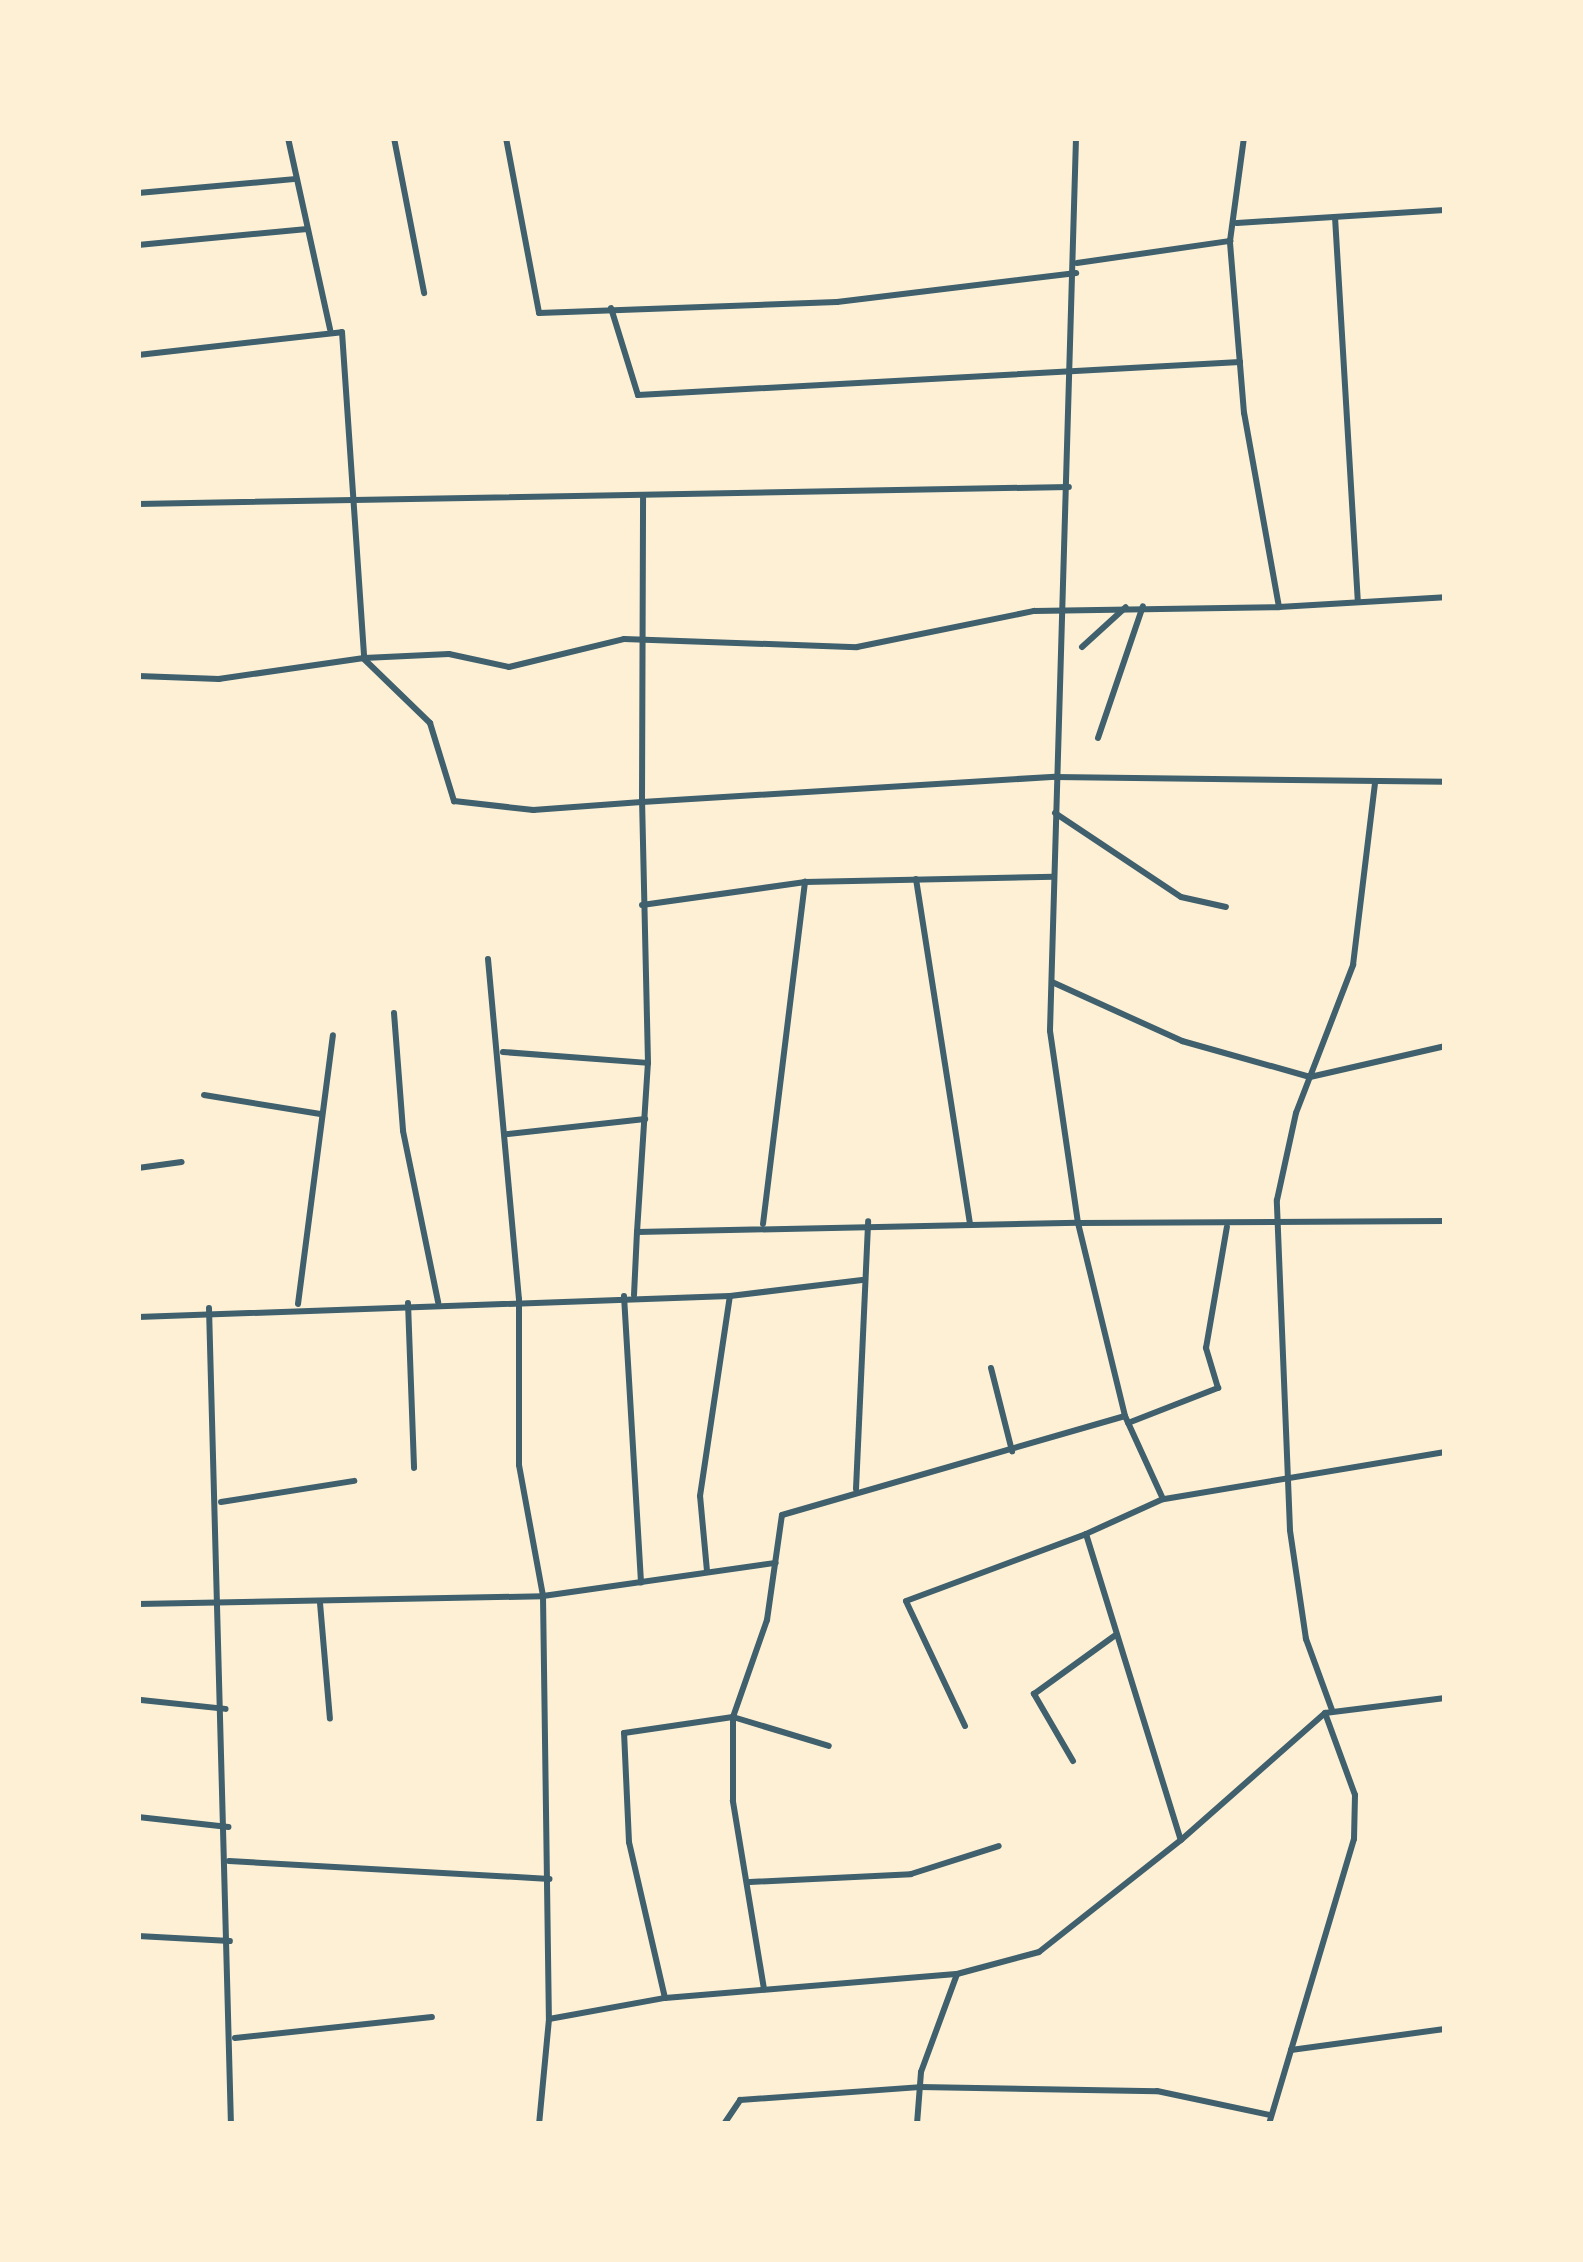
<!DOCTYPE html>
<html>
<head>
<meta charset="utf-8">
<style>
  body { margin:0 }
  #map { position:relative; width:1583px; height:2262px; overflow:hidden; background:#fdf0d5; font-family:Signika,sans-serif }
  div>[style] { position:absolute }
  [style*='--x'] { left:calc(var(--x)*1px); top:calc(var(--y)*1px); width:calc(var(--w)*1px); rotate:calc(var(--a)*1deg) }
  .minor>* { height:6px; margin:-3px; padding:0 3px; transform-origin:3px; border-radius:3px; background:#3f606c }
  span { translate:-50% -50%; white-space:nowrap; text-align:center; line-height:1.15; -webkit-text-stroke:9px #fdf0d5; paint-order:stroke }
  .frame { position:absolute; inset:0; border:141px solid #fdf0d5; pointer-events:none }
</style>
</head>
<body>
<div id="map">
  <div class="minor">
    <div style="--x:288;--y:138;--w:196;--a:77.6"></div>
    <div style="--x:394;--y:138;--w:158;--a:79"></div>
    <div style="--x:506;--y:138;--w:178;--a:79.3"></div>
    <div style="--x:539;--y:313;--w:298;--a:-2.1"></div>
    <div style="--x:837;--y:302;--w:241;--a:-6.9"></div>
    <div style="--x:1076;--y:138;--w:893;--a:91.67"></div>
    <div style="--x:1050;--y:1031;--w:194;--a:81.7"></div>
    <div style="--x:1078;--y:1223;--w:367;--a:-0.3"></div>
    <div style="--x:138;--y:193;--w:159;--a:-5.1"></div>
    <div style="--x:1335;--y:217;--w:385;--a:86.6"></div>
    <div style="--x:1237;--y:223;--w:208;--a:-3.6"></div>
    <div style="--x:1445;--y:239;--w:25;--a:90"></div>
    <div style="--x:138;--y:245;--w:170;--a:-5.4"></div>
    <div style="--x:1077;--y:263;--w:155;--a:-8.2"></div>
    <div style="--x:1230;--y:241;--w:104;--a:-82.3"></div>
    <div style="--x:611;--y:308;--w:91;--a:72.8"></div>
    <div style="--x:638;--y:395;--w:603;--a:-3.14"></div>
    <div style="--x:138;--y:355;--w:205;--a:-6.4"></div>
    <div style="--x:342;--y:332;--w:327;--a:86.1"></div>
    <div style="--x:364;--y:658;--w:147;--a:171.8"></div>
    <div style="--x:219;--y:679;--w:81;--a:-177.9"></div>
    <div style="--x:138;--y:504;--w:931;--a:-1.05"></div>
    <div style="--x:1279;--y:607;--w:166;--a:-3.4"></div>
    <div style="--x:1082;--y:647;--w:59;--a:-42.3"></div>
    <div style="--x:364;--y:658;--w:85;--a:-2.7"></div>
    <div style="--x:449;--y:654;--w:61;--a:12.2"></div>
    <div style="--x:509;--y:667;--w:118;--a:-13.7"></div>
    <div style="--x:624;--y:639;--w:233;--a:2"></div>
    <div style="--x:857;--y:647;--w:181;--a:-11.5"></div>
    <div style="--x:1034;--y:611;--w:245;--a:-0.9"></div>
    <div style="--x:1279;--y:607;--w:197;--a:-100.2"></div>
    <div style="--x:1244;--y:413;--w:173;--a:-94.7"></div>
    <div style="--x:364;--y:659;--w:92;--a:44.1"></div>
    <div style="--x:430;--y:723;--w:82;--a:72.9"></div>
    <div style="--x:454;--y:801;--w:80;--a:6.5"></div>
    <div style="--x:533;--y:810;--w:109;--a:-4.2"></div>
    <div style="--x:642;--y:802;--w:304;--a:-89.8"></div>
    <div style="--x:1098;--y:738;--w:139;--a:-71.2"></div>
    <div style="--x:1055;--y:813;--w:151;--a:33.7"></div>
    <div style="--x:1181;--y:897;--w:46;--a:12.5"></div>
    <div style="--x:916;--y:879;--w:350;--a:81.1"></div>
    <div style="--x:642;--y:905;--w:165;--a:-8"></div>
    <div style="--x:805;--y:882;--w:249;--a:-1.2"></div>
    <div style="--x:488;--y:959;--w:341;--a:84.8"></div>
    <div style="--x:519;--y:1299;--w:166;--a:90"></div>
    <div style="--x:519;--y:1465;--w:133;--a:79.6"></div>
    <div style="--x:543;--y:1596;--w:423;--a:89.2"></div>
    <div style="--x:549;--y:2019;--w:105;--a:95.4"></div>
    <div style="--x:1052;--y:982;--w:143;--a:24.4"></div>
    <div style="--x:1182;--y:1041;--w:133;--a:15.7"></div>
    <div style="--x:1310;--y:1077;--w:139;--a:-12.9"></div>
    <div style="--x:394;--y:1013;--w:118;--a:85.6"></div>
    <div style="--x:403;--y:1131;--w:175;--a:78.4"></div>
    <div style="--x:503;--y:1052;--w:145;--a:4.3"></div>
    <div style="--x:204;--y:1095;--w:118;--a:9.3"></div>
    <div style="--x:508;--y:1134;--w:138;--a:-6.2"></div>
    <div style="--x:138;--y:1168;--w:44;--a:-7.8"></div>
    <div style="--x:763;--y:1224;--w:345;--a:-83"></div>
    <div style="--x:637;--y:1232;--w:169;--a:-86.3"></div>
    <div style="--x:648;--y:1063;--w:261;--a:-91.3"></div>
    <div style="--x:642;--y:802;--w:414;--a:-3.5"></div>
    <div style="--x:1055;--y:777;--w:390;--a:0.7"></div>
    <div style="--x:634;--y:1295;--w:63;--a:-87.3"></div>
    <div style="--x:637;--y:1232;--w:441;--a:-1.2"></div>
    <div style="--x:1078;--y:1223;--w:199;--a:76.3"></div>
    <div style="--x:1125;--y:1416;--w:91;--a:65.4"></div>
    <div style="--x:624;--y:1296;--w:287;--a:86.6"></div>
    <div style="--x:408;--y:1303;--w:165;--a:87.9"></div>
    <div style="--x:298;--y:1304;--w:271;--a:-82.6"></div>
    <div style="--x:209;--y:1308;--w:816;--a:88.46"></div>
    <div style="--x:138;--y:1317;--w:592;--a:-2.03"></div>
    <div style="--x:730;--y:1296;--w:133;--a:-6.9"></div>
    <div style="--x:991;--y:1368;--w:86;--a:75.8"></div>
    <div style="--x:1128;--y:1423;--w:97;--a:-21.3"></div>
    <div style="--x:1218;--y:1388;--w:42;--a:-106.7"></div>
    <div style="--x:1206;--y:1348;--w:123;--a:-80.2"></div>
    <div style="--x:1445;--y:1452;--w:286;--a:170.5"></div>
    <div style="--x:1163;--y:1499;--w:85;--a:155.6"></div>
    <div style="--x:1086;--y:1534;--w:320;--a:72.8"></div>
    <div style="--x:1181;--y:1840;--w:192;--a:-41.4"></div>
    <div style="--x:1325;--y:1713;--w:121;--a:-7.1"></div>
    <div style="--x:856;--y:1489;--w:268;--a:-87.4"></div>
    <div style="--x:221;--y:1502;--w:135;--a:-9"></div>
    <div style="--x:707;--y:1571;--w:75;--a:-95.3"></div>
    <div style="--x:700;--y:1496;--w:202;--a:-81.5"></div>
    <div style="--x:320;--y:1603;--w:116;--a:85.1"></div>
    <div style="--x:138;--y:1604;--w:405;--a:-1.1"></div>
    <div style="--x:543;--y:1596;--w:235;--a:-8.1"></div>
    <div style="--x:141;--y:1700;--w:85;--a:6"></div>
    <div style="--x:1332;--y:1710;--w:76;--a:-110.1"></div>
    <div style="--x:1306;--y:1639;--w:110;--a:-98.4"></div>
    <div style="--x:1290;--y:1530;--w:330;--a:-92.3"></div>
    <div style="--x:1277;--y:1200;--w:89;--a:-77.7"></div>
    <div style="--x:1296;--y:1113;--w:159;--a:-68.9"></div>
    <div style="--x:1353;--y:965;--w:183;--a:-83.1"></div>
    <div style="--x:965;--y:1726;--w:138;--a:-115.3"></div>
    <div style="--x:906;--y:1601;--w:192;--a:-20.4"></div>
    <div style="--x:1073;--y:1761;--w:78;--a:-120.2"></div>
    <div style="--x:1034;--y:1694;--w:99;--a:-35.9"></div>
    <div style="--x:138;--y:1817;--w:91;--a:6.3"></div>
    <div style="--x:229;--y:1861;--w:321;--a:3.2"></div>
    <div style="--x:750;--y:1882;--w:161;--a:-2.8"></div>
    <div style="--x:911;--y:1874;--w:92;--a:-17.7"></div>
    <div style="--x:138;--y:1936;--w:92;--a:3.1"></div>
    <div style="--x:764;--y:1989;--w:191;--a:-99.4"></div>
    <div style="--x:733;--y:1801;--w:84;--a:-90"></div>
    <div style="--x:733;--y:1717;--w:103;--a:-70.7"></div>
    <div style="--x:767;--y:1620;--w:106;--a:-81.9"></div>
    <div style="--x:782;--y:1515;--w:357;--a:-16.1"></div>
    <div style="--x:665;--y:1998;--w:160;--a:-103"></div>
    <div style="--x:629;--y:1842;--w:109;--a:-92.6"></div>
    <div style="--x:624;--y:1733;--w:110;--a:-8.4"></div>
    <div style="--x:733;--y:1717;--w:100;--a:16.8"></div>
    <div style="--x:549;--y:2019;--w:118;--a:-10.3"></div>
    <div style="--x:665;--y:1998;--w:292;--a:-4.7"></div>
    <div style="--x:235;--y:2038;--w:198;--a:-6.1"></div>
    <div style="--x:1291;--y:2050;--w:155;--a:-7.8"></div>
    <div style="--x:724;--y:2124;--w:29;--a:-56"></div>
    <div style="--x:740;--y:2100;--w:180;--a:-4.1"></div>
    <div style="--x:920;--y:2087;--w:237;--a:1"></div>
    <div style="--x:1157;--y:2091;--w:116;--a:12"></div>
    <div style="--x:917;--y:2124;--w:52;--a:-85.6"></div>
    <div style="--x:921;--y:2072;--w:104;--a:-69.8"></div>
    <div style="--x:957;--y:1974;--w:85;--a:-15"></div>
    <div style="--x:1039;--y:1952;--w:181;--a:-38.3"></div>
    <div style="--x:1269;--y:2124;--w:297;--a:-73.4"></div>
    <div style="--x:1354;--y:1839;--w:44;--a:-88.7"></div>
    <div style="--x:1355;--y:1795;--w:87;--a:-110.1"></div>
  </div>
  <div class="frame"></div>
</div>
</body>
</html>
